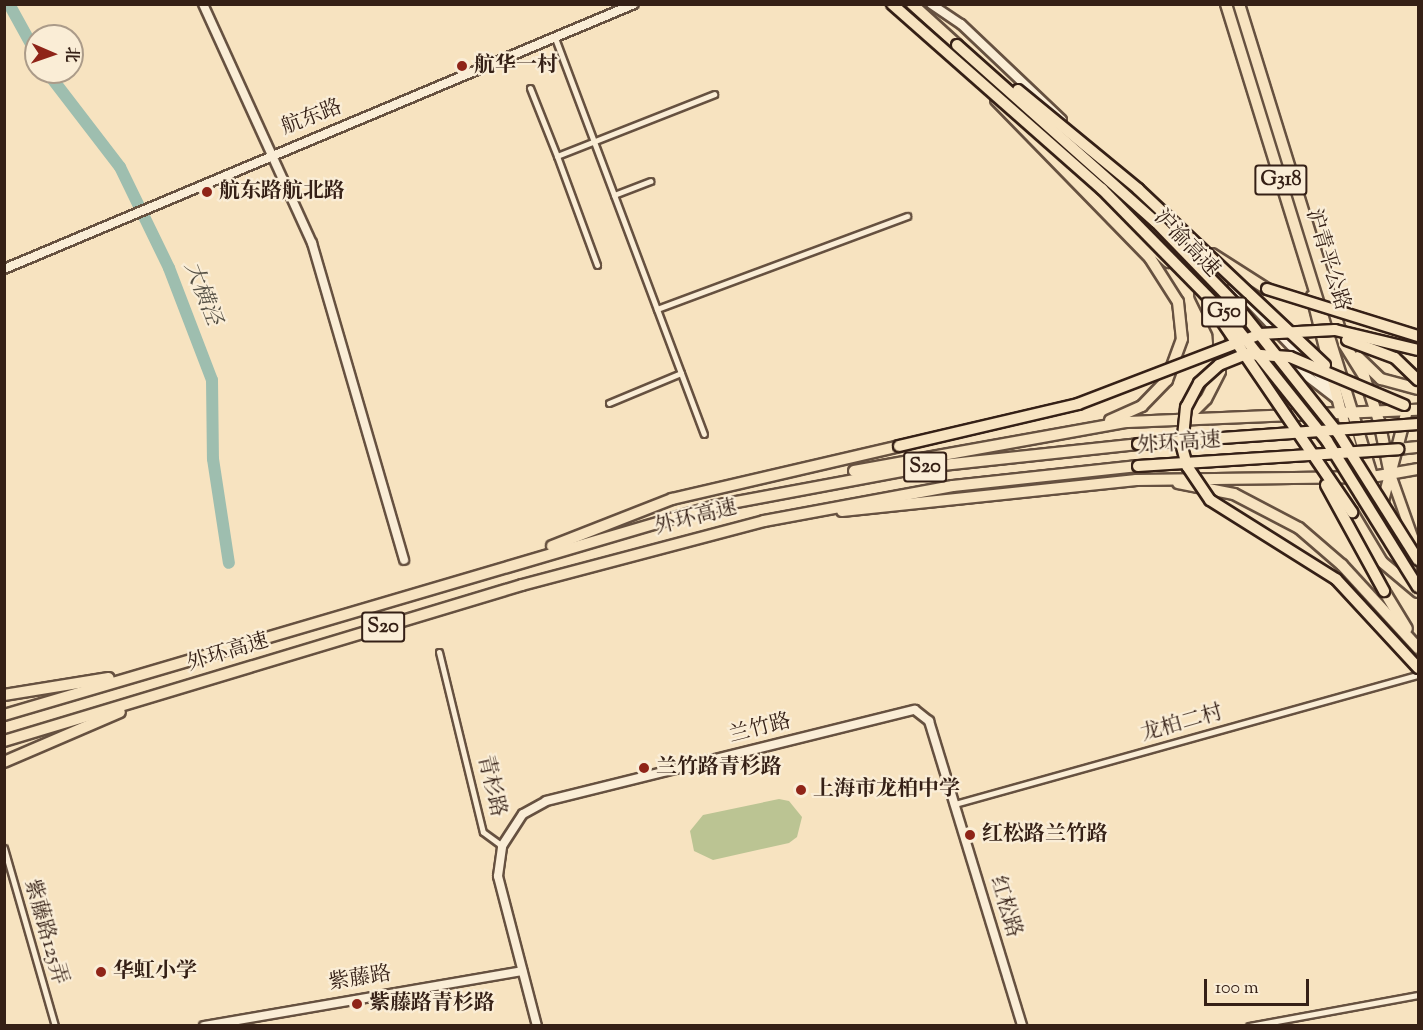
<!DOCTYPE html>
<html>
<head>
<meta charset="utf-8">
<style>
  body { margin:0 }
  #map { position:relative; width:1423px; height:1030px; overflow:hidden; background:#f7e3c0; font-family:"Sorts Mill Goudy","Noto Serif SC",serif }
  div>[style] { position:absolute }
  [style*='--x'] { left:calc(var(--x)*1px); top:calc(var(--y)*1px); width:calc(var(--w)*1px); rotate:calc(var(--a)*1deg) }
  .green>* { inset:0; background:#bbc493 }
  .river>* { height:12px; margin:-6px; padding:0 6px; transform-origin:6px; border-radius:6px; background:#9ebeaf }
  .roads { filter:drop-shadow(2px 0 #665140) drop-shadow(-2px 0 #665140) drop-shadow(0 2px #665140) drop-shadow(0 -2px #665140) }
  .street>* { height:5px; margin:-2.5px; padding:0 2.5px; transform-origin:2.5px; border-radius:2.5px; background:#faedd6 }
  .secondary>* { height:8px; margin:-4px; padding:0 4px; transform-origin:4px; border-radius:4px; background:#faedd6 }
  .primary>* { height:9px; margin:-4.5px; padding:0 4.5px; transform-origin:4.5px; border-radius:4.5px; background:#f7e3c0 }
  .highway>* { height:10px; margin:-5px; padding:0 5px; transform-origin:5px; border-radius:5px; background:#f7e3c0 }
  .bridges { filter:drop-shadow(2px 0 #352016) drop-shadow(-2px 0 #352016) drop-shadow(0 2px #352016) drop-shadow(0 -2px #352016) }
  .highway-bridge>* { height:10px; margin:-5px; padding:0 5px; transform-origin:5px; border-radius:5px; background:#f7e3c0 }
  .dots>* { width:16px; height:16px; translate:-50% -50%; box-sizing:border-box; border:3px solid #faedd6; border-radius:50% }
  span { translate:-50% -50%; white-space:nowrap; text-align:center; line-height:1.15; -webkit-text-stroke:4.5px #faedd6; paint-order:stroke }
  .shield-label span { padding:2px 4px; background:#faedd6; border:2px solid; border-radius:4px; -webkit-text-stroke-width:0 }
  .shield-label { font-size:20px; color:#352016; font-weight:700 }
  .poi-label { font-size:21px; color:#352016; font-weight:700 }
  .left { translate:0 -50%; text-align:left }
  .street-label { font-size:21px; color:#352016 }
  .water-label { font-size:22px; color:#544f44; font-style:italic }
  .frame { position:absolute; inset:0; border:6px solid #352016; pointer-events:none }
  .north { position:absolute; left:24px; top:24px; width:60px; height:60px; box-sizing:border-box; background:#faedd6; border:2px solid #ab9b89; border-radius:50%; rotate:92deg; font-size:16px; font-weight:700; line-height:24px; text-align:center; color:#352016 }
  .north::after { content:''; display:block; margin:auto; width:21px; height:27px; background:#8f2418; clip-path:polygon(50% 0,100% 100%,50% 72%,0 100%) }
  .scale { position:absolute; left:1204px; top:979px; width:105px; height:27px; box-sizing:border-box; border:3px solid #352016; border-top:0; padding-left:8px; font-size:18px; line-height:21px; white-space:nowrap; color:#352016; -webkit-text-stroke:4px #faedd6; paint-order:stroke }
</style>
</head>
<body>
<div id="map">
  <div class="green">
    <div style="clip-path:polygon(779px 799px,789px 801px,802px 817px,797px 837px,789px 843px,713px 860px,694px 851px,690px 831px,703px 815px)"></div>
  </div>
  <div class="river">
    <div style="--x:9;--y:4;--w:56;--a:61.1"></div>
    <div style="--x:47;--y:72;--w:120;--a:52.5"></div>
    <div style="--x:120;--y:167;--w:112;--a:64.1"></div>
    <div style="--x:169;--y:268;--w:120;--a:69"></div>
    <div style="--x:212;--y:380;--w:79;--a:89.3"></div>
    <div style="--x:213;--y:459;--w:105;--a:81.3"></div>
  </div>
  <div class="roads">
    <div class="street">
      <div style="--x:555;--y:38;--w:423;--a:69.4"></div>
      <div style="--x:530;--y:88;--w:73;--a:68.3"></div>
      <div style="--x:557;--y:156;--w:169;--a:-21.5"></div>
      <div style="--x:557;--y:156;--w:116;--a:69.8"></div>
      <div style="--x:614;--y:195;--w:39;--a:-21"></div>
      <div style="--x:657;--y:309;--w:267;--a:-20.4"></div>
      <div style="--x:609;--y:403;--w:78;--a:-22.6"></div>
      <div style="--x:439;--y:652;--w:185;--a:76.3"></div>
      <div style="--x:483;--y:832;--w:24;--a:36"></div>
      <div style="--x:955;--y:804;--w:481;--a:-15.6"></div>
      <div style="--x:4;--y:848;--w:185;--a:74"></div>
      <div style="--x:1249;--y:1026;--w:172;--a:-10.4"></div>
    </div>
    <div class="secondary">
      <div style="--x:203;--y:4;--w:263;--a:65.5"></div>
      <div style="--x:312;--y:243;--w:330;--a:73.8"></div>
      <div style="--x:931;--y:4;--w:36;--a:34"></div>
      <div style="--x:961;--y:24;--w:139;--a:43.5"></div>
      <div style="--x:960;--y:58;--w:60;--a:40.3"></div>
      <div style="--x:1132;--y:213;--w:150;--a:43.9"></div>
      <div style="--x:4;--y:269;--w:683;--a:-22.81"></div>
      <div style="--x:1233;--y:285;--w:146;--a:46.4"></div>
      <div style="--x:1281;--y:356;--w:72;--a:37.7"></div>
      <div style="--x:204;--y:1026;--w:323;--a:-9.8"></div>
      <div style="--x:537;--y:1026;--w:155;--a:-104.6"></div>
      <div style="--x:498;--y:876;--w:30;--a:-82"></div>
      <div style="--x:502;--y:846;--w:38;--a:-57"></div>
      <div style="--x:523;--y:814;--w:26;--a:-29"></div>
      <div style="--x:546;--y:801;--w:380;--a:-13.9"></div>
      <div style="--x:915;--y:710;--w:18;--a:38"></div>
      <div style="--x:929;--y:721;--w:319;--a:73"></div>
    </div>
    <div class="primary">
      <div style="--x:1341;--y:412;--w:43;--a:73.7"></div>
      <div style="--x:1390;--y:474;--w:84;--a:70.5"></div>
      <div style="--x:1370;--y:493;--w:56;--a:58.9"></div>
      <div style="--x:1397;--y:537;--w:34;--a:66"></div>
    </div>
    <div class="highway">
      <div style="--x:912;--y:4;--w:61;--a:42.3"></div>
      <div style="--x:1226;--y:4;--w:495;--a:72.8"></div>
      <div style="--x:1239;--y:4;--w:356;--a:72.8"></div>
      <div style="--x:1344;--y:344;--w:38;--a:58"></div>
      <div style="--x:1364;--y:376;--w:47;--a:71.6"></div>
      <div style="--x:1379;--y:421;--w:54;--a:78.3"></div>
      <div style="--x:996;--y:100;--w:221;--a:45.7"></div>
      <div style="--x:1150;--y:258;--w:52;--a:57.5"></div>
      <div style="--x:1178;--y:302;--w:37;--a:84"></div>
      <div style="--x:1182;--y:339;--w:44;--a:110.1"></div>
      <div style="--x:1167;--y:380;--w:36;--a:134"></div>
      <div style="--x:1142;--y:406;--w:35;--a:156"></div>
      <div style="--x:1064;--y:156;--w:16;--a:63"></div>
      <div style="--x:1071;--y:170;--w:134;--a:43.5"></div>
      <div style="--x:1212;--y:254;--w:65;--a:32.5"></div>
      <div style="--x:1312;--y:296;--w:120;--a:76"></div>
      <div style="--x:1358;--y:357;--w:32;--a:44"></div>
      <div style="--x:1381;--y:379;--w:38;--a:15"></div>
      <div style="--x:1188;--y:417;--w:25;--a:-45"></div>
      <div style="--x:1206;--y:399;--w:31;--a:-63"></div>
      <div style="--x:1220;--y:371;--w:38;--a:-92"></div>
      <div style="--x:1219;--y:333;--w:43;--a:-116"></div>
      <div style="--x:1398;--y:449;--w:20;--a:-6"></div>
      <div style="--x:854;--y:471;--w:277;--a:-10.2"></div>
      <div style="--x:1127;--y:422;--w:291;--a:-2.4"></div>
      <div style="--x:1178;--y:483;--w:57;--a:11.1"></div>
      <div style="--x:1234;--y:494;--w:73;--a:27.6"></div>
      <div style="--x:1299;--y:528;--w:57;--a:40.7"></div>
      <div style="--x:1342;--y:565;--w:113;--a:47.5"></div>
      <div style="--x:1383;--y:501;--w:94;--a:-75.2"></div>
      <div style="--x:842;--y:511;--w:296;--a:-6"></div>
      <div style="--x:1136;--y:480;--w:236;--a:-0.7"></div>
      <div style="--x:1372;--y:477;--w:47;--a:-9.9"></div>
      <div style="--x:1352;--y:512;--w:58;--a:59"></div>
      <div style="--x:1382;--y:562;--w:47;--a:39.8"></div>
      <div style="--x:552;--y:546;--w:129;--a:-21.4"></div>
      <div style="--x:672;--y:499;--w:233;--a:-13.1"></div>
      <div style="--x:1384;--y:591;--w:44;--a:58.8"></div>
      <div style="--x:4;--y:695;--w:106;--a:-9.2"></div>
      <div style="--x:4;--y:715;--w:741;--a:-16.38"></div>
      <div style="--x:715;--y:506;--w:213;--a:-10.6"></div>
      <div style="--x:924;--y:467;--w:215;--a:-6.1"></div>
      <div style="--x:4;--y:741;--w:541;--a:-16.76"></div>
      <div style="--x:522;--y:585;--w:250;--a:-14.8"></div>
      <div style="--x:764;--y:521;--w:192;--a:-10.5"></div>
      <div style="--x:953;--y:486;--w:186;--a:-6.2"></div>
      <div style="--x:4;--y:762;--w:126;--a:-23.3"></div>
    </div>
  </div>
  <div class="bridges">
    <div class="highway-bridge">
      <div style="--x:892;--y:4;--w:280;--a:41.4"></div>
      <div style="--x:1102;--y:189;--w:178;--a:45.5"></div>
      <div style="--x:1227;--y:316;--w:160;--a:51.3"></div>
      <div style="--x:1327;--y:441;--w:172;--a:58.1"></div>
      <div style="--x:957;--y:45;--w:266;--a:41.7"></div>
      <div style="--x:1156;--y:222;--w:117;--a:46"></div>
      <div style="--x:1237;--y:306;--w:162;--a:51.5"></div>
      <div style="--x:1338;--y:433;--w:150;--a:57.8"></div>
      <div style="--x:1018;--y:90;--w:156;--a:39.5"></div>
      <div style="--x:1138;--y:189;--w:257;--a:43.3"></div>
      <div style="--x:1267;--y:289;--w:158;--a:17.3"></div>
      <div style="--x:1217;--y:314;--w:240;--a:55.7"></div>
      <div style="--x:1347;--y:340;--w:51;--a:20.6"></div>
      <div style="--x:1395;--y:358;--w:32;--a:44"></div>
      <div style="--x:1404;--y:405;--w:124;--a:-157.2"></div>
      <div style="--x:1290;--y:357;--w:44;--a:-176.1"></div>
      <div style="--x:1246;--y:354;--w:29;--a:158"></div>
      <div style="--x:1219;--y:365;--w:27;--a:138"></div>
      <div style="--x:1199;--y:383;--w:27;--a:118"></div>
      <div style="--x:1186;--y:407;--w:40;--a:95.7"></div>
      <div style="--x:1182;--y:447;--w:20;--a:75"></div>
      <div style="--x:1187;--y:466;--w:41;--a:55.9"></div>
      <div style="--x:1210;--y:500;--w:149;--a:32.1"></div>
      <div style="--x:1336;--y:579;--w:121;--a:47.3"></div>
      <div style="--x:1138;--y:444;--w:281;--a:-4.1"></div>
      <div style="--x:899;--y:446;--w:184;--a:-13.2"></div>
      <div style="--x:1078;--y:404;--w:195;--a:-21"></div>
      <div style="--x:1260;--y:334;--w:75;--a:-3.1"></div>
      <div style="--x:1335;--y:330;--w:85;--a:13.5"></div>
      <div style="--x:1138;--y:466;--w:261;--a:-3.7"></div>
      <div style="--x:1326;--y:485;--w:121;--a:61.3"></div>
    </div>
  </div>
  <div class="dots">
    <div style="left:462px;top:66px;background:#8f2418"></div>
    <div style="left:207px;top:192px;background:#8f2418"></div>
    <div style="left:644px;top:768px;background:#8f2418"></div>
    <div style="left:801px;top:790px;background:#8f2418"></div>
    <div style="left:970px;top:835px;background:#8f2418"></div>
    <div style="left:101px;top:972px;background:#8f2418"></div>
    <div style="left:357px;top:1004px;background:#8f2418"></div>
  </div>
  <div class="shield-label">
    <span style="left:1281px;top:180px">G318</span>
    <span style="left:1224px;top:312px">G50</span>
    <span style="left:925px;top:467px">S20</span>
    <span style="left:383px;top:627px">S20</span>
  </div>
  <div class="poi-label">
    <span class="left" style="left:474px;top:66px">航华一村</span>
    <span class="left" style="left:219px;top:192px">航东路航北路</span>
    <span class="left" style="left:656px;top:768px">兰竹路青杉路</span>
    <span class="left" style="left:813px;top:790px">上海市龙柏中学</span>
    <span class="left" style="left:982px;top:835px">红松路兰竹路</span>
    <span class="left" style="left:113px;top:972px">华虹小学</span>
    <span class="left" style="left:369px;top:1004px">紫藤路青杉路</span>
  </div>
  <div class="street-label">
    <span style="left:312px;top:118px;rotate:-21deg">航东路</span>
    <span style="left:1186px;top:244px;rotate:46deg">沪渝高速</span>
    <span style="left:1327px;top:260px;rotate:73deg">沪青平公路</span>
    <span style="left:1179px;top:444px;rotate:-4deg">外环高速</span>
    <span style="left:696px;top:518px;rotate:-14deg">外环高速</span>
    <span style="left:228px;top:653px;rotate:-17deg">外环高速</span>
    <span style="left:1182px;top:724px;rotate:-16deg">龙柏二村</span>
    <span style="left:760px;top:729px;rotate:-14deg">兰竹路</span>
    <span style="left:491px;top:786px;rotate:77deg">青杉路</span>
    <span style="left:1005px;top:907px;rotate:73deg">红松路</span>
    <span style="left:45px;top:932px;rotate:74deg">紫藤路125弄</span>
    <span style="left:360px;top:979px;rotate:-9deg">紫藤路</span>
  </div>
  <div class="water-label">
    <span style="left:201px;top:294px;rotate:69deg">大横泾</span>
  </div>
  <div class="frame"></div>
  <div class="north">北</div>
  <div class="scale">100 m</div>
</div>
</body>
</html>
